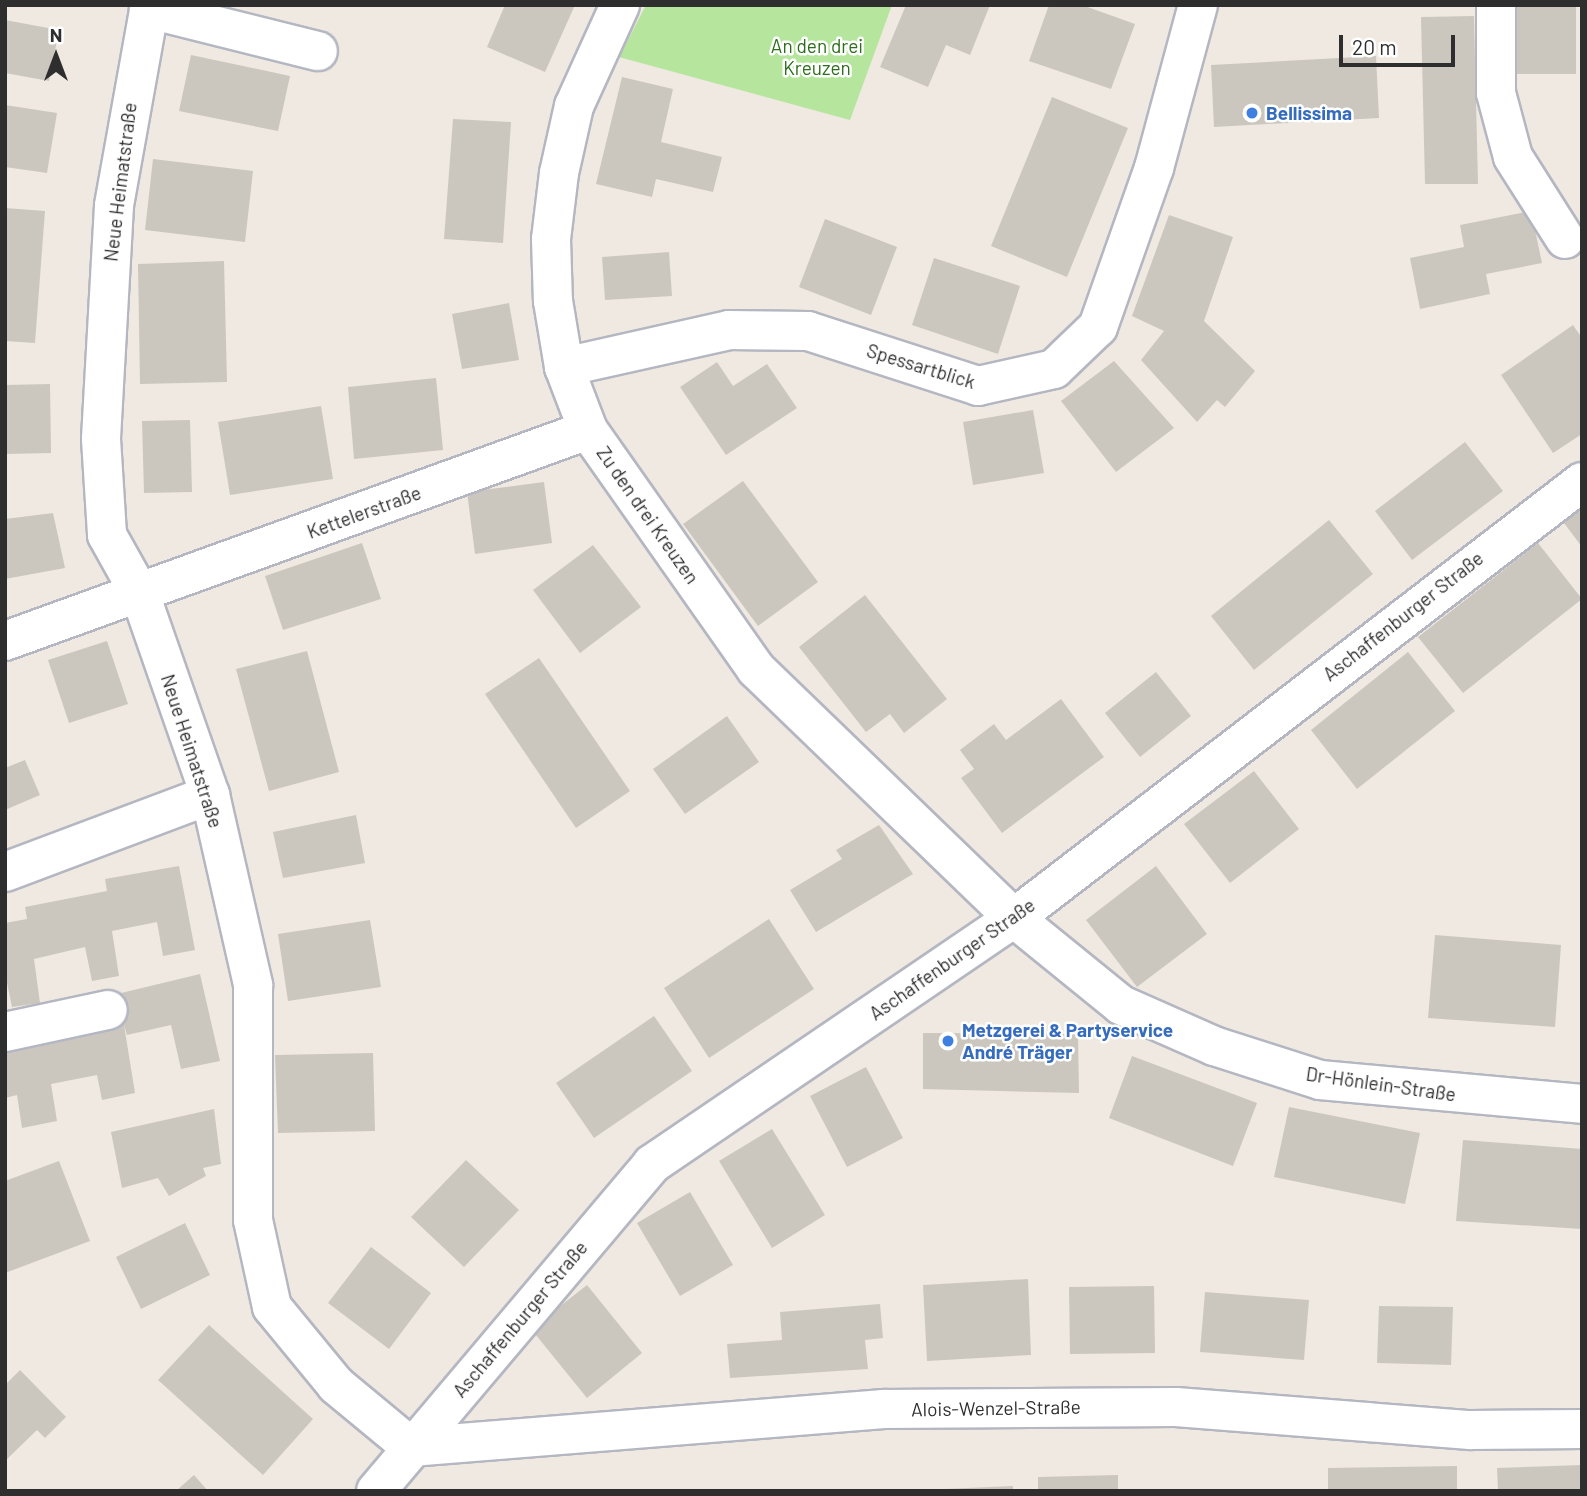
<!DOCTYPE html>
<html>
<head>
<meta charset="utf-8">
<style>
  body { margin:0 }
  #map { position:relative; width:1587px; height:1496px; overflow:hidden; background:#efe9e1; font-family:Barlow,sans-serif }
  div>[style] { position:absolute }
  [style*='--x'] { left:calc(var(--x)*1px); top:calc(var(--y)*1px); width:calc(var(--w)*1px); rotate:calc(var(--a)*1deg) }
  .green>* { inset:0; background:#b6e59e }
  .building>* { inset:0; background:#cbc7bf }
  .roads { filter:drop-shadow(2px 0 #b4b7c1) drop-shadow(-2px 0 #b4b7c1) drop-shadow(0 2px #b4b7c1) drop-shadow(0 -2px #b4b7c1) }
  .minor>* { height:38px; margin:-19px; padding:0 19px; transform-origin:19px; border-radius:19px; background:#fff }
  .dots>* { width:19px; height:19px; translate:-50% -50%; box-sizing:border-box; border:4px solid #fff; border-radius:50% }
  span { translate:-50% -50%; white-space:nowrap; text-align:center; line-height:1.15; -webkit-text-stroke:5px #fff; paint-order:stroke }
  .park-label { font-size:19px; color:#2c6e1b }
  .shop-label { font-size:19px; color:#366cbe; font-weight:700 }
  .left { translate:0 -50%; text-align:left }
  .street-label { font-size:19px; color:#2e2e2e }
  .frame { position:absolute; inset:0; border:7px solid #2e2e2e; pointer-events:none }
  .north { position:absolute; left:21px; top:21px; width:70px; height:70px; -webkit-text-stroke:5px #fff; paint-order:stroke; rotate:0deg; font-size:19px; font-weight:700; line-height:28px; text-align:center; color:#2e2e2e }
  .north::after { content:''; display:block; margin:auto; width:24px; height:32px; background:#2e2e2e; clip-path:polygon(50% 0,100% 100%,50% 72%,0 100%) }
  .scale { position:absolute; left:1339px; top:35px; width:116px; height:32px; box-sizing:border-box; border:4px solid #2e2e2e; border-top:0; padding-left:9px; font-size:21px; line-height:24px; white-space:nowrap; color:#2e2e2e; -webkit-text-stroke:5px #fff; paint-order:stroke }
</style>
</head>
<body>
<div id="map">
  <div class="green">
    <div style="clip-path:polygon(646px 5px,892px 5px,850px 120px,619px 57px)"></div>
  </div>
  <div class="building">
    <div style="clip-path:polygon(505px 5px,575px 5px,545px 72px,487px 47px)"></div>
    <div style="clip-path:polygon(906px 5px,990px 5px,970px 55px,946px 45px,928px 87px,880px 67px)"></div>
    <div style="clip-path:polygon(1049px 5px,1082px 5px,1135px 24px,1111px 89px,1029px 61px)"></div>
    <div style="clip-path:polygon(1515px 5px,1576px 5px,1576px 74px,1515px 74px)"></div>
    <div style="clip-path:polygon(1474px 16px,1478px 184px,1425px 184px,1421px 17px)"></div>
    <div style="clip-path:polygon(5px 20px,59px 30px,49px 81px,5px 73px)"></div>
    <div style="clip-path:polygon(191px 55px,290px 76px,278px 131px,179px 111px)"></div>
    <div style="clip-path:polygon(1376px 56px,1379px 118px,1214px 127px,1211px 65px)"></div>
    <div style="clip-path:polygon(622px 77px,673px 89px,661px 142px,722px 157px,713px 192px,656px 179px,652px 197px,596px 184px)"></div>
    <div style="clip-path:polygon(1052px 97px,1128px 128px,1067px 277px,991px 246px)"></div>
    <div style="clip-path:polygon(5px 105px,57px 113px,47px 173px,5px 167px)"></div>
    <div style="clip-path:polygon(453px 119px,511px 122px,503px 243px,444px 239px)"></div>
    <div style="clip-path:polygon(153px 159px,253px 171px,245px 242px,145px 230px)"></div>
    <div style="clip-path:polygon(5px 208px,45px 211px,35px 343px,5px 341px)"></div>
    <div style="clip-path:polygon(1531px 211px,1542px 263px,1486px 274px,1490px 294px,1420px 309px,1410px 258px,1464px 247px,1460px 225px)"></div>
    <div style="clip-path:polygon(1169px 215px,1233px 237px,1204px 321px,1255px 371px,1225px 407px,1217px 400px,1197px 422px,1141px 360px,1164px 331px,1132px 316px)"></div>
    <div style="clip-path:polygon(825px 219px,897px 247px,871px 315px,799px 287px)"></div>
    <div style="clip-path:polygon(669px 252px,672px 296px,605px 300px,602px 257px)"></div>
    <div style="clip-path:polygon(934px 258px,1020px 286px,998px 354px,912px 325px)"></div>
    <div style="clip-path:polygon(224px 261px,227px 382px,140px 384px,138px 264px)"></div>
    <div style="clip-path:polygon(509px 303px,519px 360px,462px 369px,452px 314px)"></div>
    <div style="clip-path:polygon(1573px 325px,1582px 338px,1582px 434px,1553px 453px,1501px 375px)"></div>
    <div style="clip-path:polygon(1114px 361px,1174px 428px,1116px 472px,1061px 401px)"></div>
    <div style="clip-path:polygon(717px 362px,733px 386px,767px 364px,797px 408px,726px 455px,680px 387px)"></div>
    <div style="clip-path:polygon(436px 378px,443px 450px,354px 459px,348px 387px)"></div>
    <div style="clip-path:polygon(50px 384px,51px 453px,5px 454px,5px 385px)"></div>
    <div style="clip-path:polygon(321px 406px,333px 479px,230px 495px,218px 422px)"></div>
    <div style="clip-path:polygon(1033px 410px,1044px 473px,973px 485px,963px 422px)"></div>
    <div style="clip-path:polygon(190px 420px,192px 492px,144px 493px,142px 421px)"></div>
    <div style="clip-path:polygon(1465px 442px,1503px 491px,1412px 560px,1375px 511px)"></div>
    <div style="clip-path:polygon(743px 481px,818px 582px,758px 626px,683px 524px)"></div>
    <div style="clip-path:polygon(544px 482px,552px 543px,475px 554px,467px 492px)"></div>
    <div style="clip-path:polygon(1582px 505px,1582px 547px,1561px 519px)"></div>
    <div style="clip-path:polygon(53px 513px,65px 568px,5px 579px,5px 519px)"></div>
    <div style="clip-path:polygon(1329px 520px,1373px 574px,1254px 670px,1211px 616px)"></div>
    <div style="clip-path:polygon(362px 543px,381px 599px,283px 630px,265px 576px)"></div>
    <div style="clip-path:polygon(1538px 543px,1582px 599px,1463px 693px,1418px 637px)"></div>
    <div style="clip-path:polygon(593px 545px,641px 607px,580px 653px,533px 590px)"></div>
    <div style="clip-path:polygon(865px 595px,947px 699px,904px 733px,890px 714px,866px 732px,799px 647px)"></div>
    <div style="clip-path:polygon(107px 641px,128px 704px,69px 723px,48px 660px)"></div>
    <div style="clip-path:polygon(307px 651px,339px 772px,269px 791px,236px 669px)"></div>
    <div style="clip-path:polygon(1408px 652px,1455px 711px,1357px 789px,1311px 730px)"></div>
    <div style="clip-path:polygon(539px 658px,630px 791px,576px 828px,485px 694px)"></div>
    <div style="clip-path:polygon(1156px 672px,1191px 716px,1140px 757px,1105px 713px)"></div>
    <div style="clip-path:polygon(1061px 699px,1104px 757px,1002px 833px,961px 778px,974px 769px,960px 750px,994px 724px,1006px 740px)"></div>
    <div style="clip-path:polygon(727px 716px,759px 762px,685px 814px,653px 769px)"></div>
    <div style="clip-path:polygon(25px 760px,40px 795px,5px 810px,5px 768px)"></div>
    <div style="clip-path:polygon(1254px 771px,1299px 829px,1230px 883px,1184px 824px)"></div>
    <div style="clip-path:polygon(356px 815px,365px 863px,283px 878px,273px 832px)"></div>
    <div style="clip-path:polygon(879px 825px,913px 874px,816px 932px,790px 890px,842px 859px,836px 850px)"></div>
    <div style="clip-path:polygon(179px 866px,195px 950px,163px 956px,157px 922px,112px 931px,119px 976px,92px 981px,85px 947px,34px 959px,40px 1003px,12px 1007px,5px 973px,5px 923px,27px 919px,25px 907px,107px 891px,105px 879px)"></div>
    <div style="clip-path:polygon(1156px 866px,1207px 934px,1137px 987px,1086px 920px)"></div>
    <div style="clip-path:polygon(769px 919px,814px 989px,709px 1058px,664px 988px)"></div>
    <div style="clip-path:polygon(370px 920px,381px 987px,288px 1001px,278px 934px)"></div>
    <div style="clip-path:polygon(1435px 935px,1561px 945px,1555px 1027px,1428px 1018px)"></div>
    <div style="clip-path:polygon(200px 974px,220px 1061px,181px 1069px,171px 1025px,127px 1035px,124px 1025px,135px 1093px,102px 1100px,97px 1075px,51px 1084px,57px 1121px,22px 1128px,17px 1095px,5px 1098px,5px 1042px,117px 994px)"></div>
    <div style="clip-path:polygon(654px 1016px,692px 1071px,594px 1138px,556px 1083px)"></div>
    <div style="clip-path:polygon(923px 1033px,1078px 1034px,1079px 1093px,923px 1089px)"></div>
    <div style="clip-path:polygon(373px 1053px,375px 1131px,278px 1133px,275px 1055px)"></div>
    <div style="clip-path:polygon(1132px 1056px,1257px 1103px,1233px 1166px,1109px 1118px)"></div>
    <div style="clip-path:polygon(866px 1067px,903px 1138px,847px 1167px,810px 1096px)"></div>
    <div style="clip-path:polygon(1289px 1107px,1420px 1133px,1405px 1204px,1274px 1177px)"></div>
    <div style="clip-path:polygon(214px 1109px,221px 1164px,203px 1168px,206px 1176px,169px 1196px,158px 1178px,122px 1188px,111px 1132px)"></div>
    <div style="clip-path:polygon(772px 1129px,825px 1215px,772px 1248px,719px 1161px)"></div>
    <div style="clip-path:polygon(1463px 1140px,1582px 1149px,1582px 1229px,1456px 1221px)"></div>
    <div style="clip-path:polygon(466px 1160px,519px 1210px,464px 1267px,411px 1217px)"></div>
    <div style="clip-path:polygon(59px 1161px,90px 1241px,5px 1273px,5px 1181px)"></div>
    <div style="clip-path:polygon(690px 1192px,733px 1265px,680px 1296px,637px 1223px)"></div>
    <div style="clip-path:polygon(185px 1223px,210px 1275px,141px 1309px,116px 1257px)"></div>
    <div style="clip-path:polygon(371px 1247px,431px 1293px,389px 1349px,328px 1303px)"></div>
    <div style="clip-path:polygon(1028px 1279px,1031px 1355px,927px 1361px,923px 1285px)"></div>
    <div style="clip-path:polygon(587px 1285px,642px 1353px,587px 1398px,531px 1329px)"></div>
    <div style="clip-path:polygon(1154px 1286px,1155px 1353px,1070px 1354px,1069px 1287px)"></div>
    <div style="clip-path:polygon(1205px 1292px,1309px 1300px,1304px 1360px,1200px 1352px)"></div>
    <div style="clip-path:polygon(880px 1304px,883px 1338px,865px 1340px,868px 1369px,730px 1378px,727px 1344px,782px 1340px,780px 1312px)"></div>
    <div style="clip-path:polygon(1379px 1306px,1453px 1307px,1451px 1365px,1377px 1363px)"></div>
    <div style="clip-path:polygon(209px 1325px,313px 1419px,263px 1475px,158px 1380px)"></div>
    <div style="clip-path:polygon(20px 1370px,66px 1417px,45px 1438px,37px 1430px,5px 1461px,5px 1385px)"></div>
    <div style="clip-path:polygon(1582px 1465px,1582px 1491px,1498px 1491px,1497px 1468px)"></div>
    <div style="clip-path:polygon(1457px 1466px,1457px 1491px,1328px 1491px,1328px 1468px)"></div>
    <div style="clip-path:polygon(194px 1475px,208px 1491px,176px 1491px)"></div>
    <div style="clip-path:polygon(1118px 1475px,1118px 1491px,1038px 1491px,1038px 1477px)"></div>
    <div style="clip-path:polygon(1013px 1486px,1013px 1491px,944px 1491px,944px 1489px)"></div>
  </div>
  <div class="roads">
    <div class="minor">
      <div style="--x:150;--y:5;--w:204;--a:100.2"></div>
      <div style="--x:114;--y:206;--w:233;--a:93.2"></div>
      <div style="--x:101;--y:439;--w:96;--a:86.4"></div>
      <div style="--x:107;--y:535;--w:68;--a:60.8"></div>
      <div style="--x:140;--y:594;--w:213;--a:70.8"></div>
      <div style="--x:210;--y:795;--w:195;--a:77.2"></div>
      <div style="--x:253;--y:985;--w:235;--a:90"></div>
      <div style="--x:253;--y:1220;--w:89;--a:77.7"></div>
      <div style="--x:272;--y:1307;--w:101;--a:50.6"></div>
      <div style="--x:336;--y:1385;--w:97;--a:39.6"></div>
      <div style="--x:620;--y:5;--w:111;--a:114.5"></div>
      <div style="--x:574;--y:106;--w:69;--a:102.6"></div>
      <div style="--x:559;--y:173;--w:66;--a:96.9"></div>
      <div style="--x:551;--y:239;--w:62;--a:88.2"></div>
      <div style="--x:553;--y:301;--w:67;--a:80.5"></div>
      <div style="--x:564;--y:367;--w:67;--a:69.1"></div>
      <div style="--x:588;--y:430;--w:292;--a:54.9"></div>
      <div style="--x:756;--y:669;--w:359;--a:44"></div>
      <div style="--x:1014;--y:918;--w:138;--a:39.1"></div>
      <div style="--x:1121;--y:1005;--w:102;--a:23.8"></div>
      <div style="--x:1214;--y:1046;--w:111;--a:17.8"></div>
      <div style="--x:1320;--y:1080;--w:263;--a:5.2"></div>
      <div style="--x:1496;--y:5;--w:88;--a:90"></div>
      <div style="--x:1496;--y:93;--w:66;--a:75.1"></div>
      <div style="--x:1513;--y:157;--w:97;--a:57.6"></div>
      <div style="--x:149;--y:9;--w:174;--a:14"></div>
      <div style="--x:564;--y:367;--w:169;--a:-12.6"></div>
      <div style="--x:729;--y:330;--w:79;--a:0.7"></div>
      <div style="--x:808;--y:331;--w:179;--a:17.9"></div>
      <div style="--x:978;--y:386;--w:78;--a:-12.6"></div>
      <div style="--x:1054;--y:369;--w:61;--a:-43.7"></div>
      <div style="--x:1098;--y:327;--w:169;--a:-70.6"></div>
      <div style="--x:1154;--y:168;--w:169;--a:-74.9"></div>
      <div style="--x:5;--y:641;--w:620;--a:-19.9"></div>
      <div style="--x:5;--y:872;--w:219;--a:-20.6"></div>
      <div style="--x:5;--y:1032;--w:105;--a:-12.1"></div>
      <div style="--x:411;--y:1447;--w:474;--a:-4.6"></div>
      <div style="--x:883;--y:1409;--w:293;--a:-0.4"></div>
      <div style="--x:1176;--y:1407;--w:295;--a:4.5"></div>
      <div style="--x:1470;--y:1430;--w:112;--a:-0.5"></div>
      <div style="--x:376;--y:1491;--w:428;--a:-49.8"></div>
      <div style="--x:652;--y:1164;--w:438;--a:-34.2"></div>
      <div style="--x:1014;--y:918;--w:716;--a:-37.51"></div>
    </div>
  </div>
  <div class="dots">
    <div style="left:1252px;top:113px;background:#3f7fe0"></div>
    <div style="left:948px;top:1041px;background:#3f7fe0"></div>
  </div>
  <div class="park-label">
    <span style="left:817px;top:57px">An den drei<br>Kreuzen</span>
  </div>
  <div class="shop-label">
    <span class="left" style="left:1266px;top:113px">Bellissima</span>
    <span class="left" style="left:962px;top:1041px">Metzgerei &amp; Partyservice<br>André Träger</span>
  </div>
  <div class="street-label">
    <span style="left:120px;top:182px;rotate:-83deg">Neue Heimatstraße</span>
    <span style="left:921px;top:366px;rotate:17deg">Spessartblick</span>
    <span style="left:364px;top:512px;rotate:-20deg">Kettelerstraße</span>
    <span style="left:648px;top:515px;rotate:55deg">Zu den drei Kreuzen</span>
    <span style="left:1403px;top:616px;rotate:-38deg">Aschaffenburger Straße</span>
    <span style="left:192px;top:751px;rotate:72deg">Neue Heimatstraße</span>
    <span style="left:952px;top:959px;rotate:-35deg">Aschaffenburger Straße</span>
    <span style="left:1381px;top:1084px;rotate:8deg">Dr-Hönlein-Straße</span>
    <span style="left:520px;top:1319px;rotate:-50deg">Aschaffenburger Straße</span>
    <span style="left:996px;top:1408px;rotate:-1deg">Alois-Wenzel-Straße</span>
  </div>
  <div class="frame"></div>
  <div class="north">N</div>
  <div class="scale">20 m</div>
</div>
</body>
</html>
